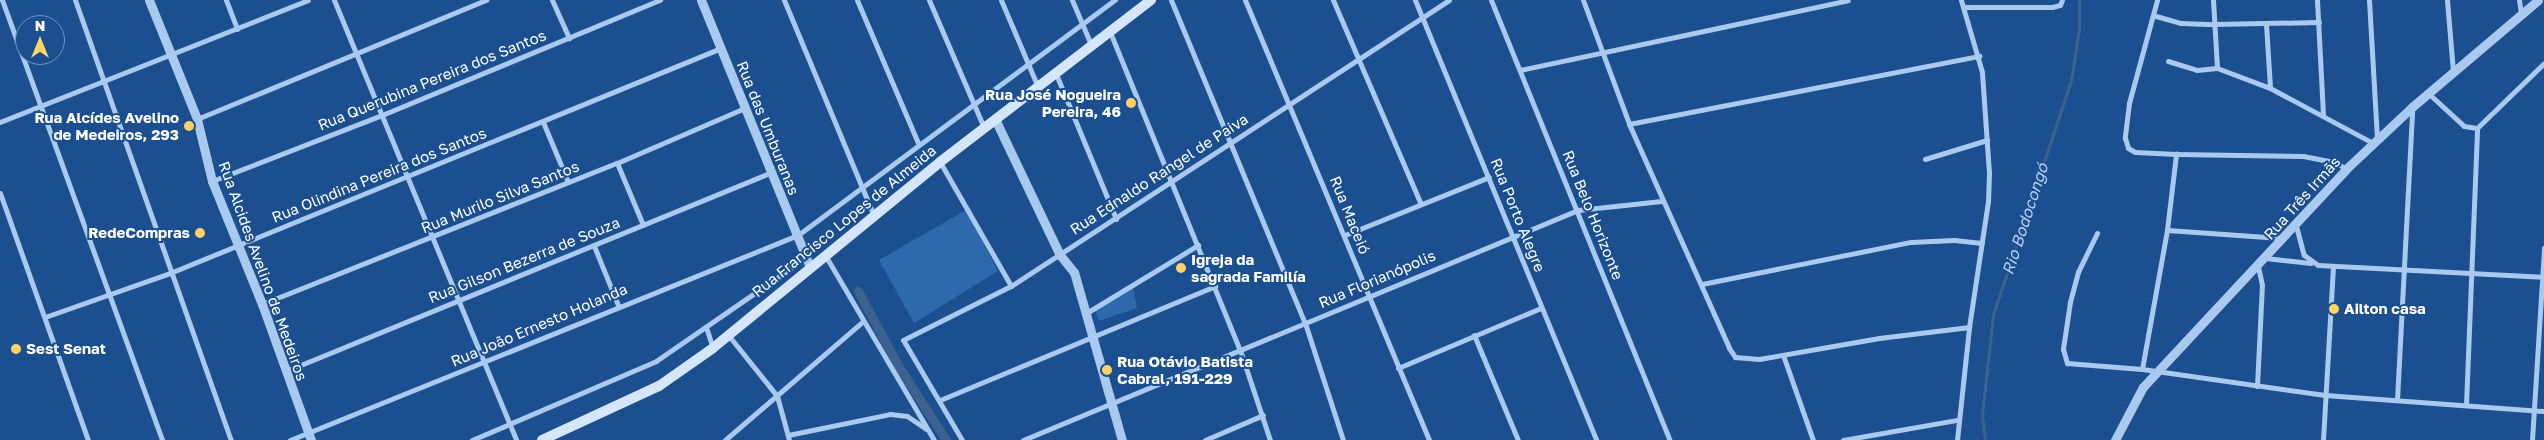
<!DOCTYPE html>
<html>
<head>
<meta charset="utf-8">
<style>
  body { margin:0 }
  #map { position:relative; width:2544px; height:440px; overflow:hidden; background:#1b4f8f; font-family:"Golos Text",sans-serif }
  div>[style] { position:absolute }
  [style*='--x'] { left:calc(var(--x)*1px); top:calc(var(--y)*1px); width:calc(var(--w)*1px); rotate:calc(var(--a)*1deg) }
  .green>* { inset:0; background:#2e69ad }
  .stream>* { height:2.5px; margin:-1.25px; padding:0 1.25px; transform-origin:1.25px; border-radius:1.25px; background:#3c6290 }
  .canal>* { height:9px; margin:-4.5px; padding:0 4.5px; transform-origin:4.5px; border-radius:4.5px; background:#3c6290 }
  .minor>* { height:5px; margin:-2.5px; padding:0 2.5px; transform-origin:2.5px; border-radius:2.5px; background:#a9c9ee }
  .tertiary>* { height:9px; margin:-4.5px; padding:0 4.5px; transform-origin:4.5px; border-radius:4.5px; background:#a9c9ee }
  .secondary>* { height:10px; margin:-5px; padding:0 5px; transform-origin:5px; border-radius:5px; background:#d6e6fa }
  .dots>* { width:14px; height:14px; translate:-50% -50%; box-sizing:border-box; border:2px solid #1b4f8f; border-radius:50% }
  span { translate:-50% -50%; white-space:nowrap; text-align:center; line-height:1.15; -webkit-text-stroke:4px #1b4f8f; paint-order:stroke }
  .street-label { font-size:15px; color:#fff }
  .poi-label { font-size:15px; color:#fff; font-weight:700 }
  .right { translate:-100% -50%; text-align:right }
  .left { translate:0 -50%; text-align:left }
  .water-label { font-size:16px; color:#b5d3f5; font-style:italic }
  .north { position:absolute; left:15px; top:15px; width:50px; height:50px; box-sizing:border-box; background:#1b4f8f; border:1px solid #7695bc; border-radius:50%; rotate:0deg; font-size:14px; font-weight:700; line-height:20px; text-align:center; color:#fff }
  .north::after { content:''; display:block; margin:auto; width:18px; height:22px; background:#ffd166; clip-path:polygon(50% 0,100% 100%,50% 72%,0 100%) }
</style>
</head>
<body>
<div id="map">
  <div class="green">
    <div style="clip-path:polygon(966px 210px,998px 271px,914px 323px,879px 260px)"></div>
    <div style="clip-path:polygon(1133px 288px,1137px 308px,1099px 321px,1095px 310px)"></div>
  </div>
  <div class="stream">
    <div style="--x:1985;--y:440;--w:25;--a:-97"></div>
    <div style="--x:1982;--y:415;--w:101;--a:-83.7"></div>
    <div style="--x:1993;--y:315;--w:247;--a:-71.6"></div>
    <div style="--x:2071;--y:81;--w:53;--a:-81.3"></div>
    <div style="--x:2079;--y:29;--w:29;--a:-90"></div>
  </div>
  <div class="canal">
    <div style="--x:858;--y:291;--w:86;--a:61.7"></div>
    <div style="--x:899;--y:367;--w:87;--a:57.2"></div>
  </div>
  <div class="minor">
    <div style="--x:2;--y:0;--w:468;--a:70"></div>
    <div style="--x:75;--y:0;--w:467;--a:70.5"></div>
    <div style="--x:226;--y:0;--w:31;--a:69"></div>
    <div style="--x:334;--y:0;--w:476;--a:67.5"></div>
    <div style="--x:552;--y:0;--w:42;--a:65.9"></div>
    <div style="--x:784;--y:0;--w:234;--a:67.4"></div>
    <div style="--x:857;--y:0;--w:155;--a:66.9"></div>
    <div style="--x:929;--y:0;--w:139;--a:66.7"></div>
    <div style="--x:1001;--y:0;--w:95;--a:67"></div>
    <div style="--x:1072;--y:0;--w:51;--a:66.9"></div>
    <div style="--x:1171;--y:0;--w:350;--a:67.5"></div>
    <div style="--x:1305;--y:323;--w:123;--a:72"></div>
    <div style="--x:1245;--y:0;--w:477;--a:67.3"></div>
    <div style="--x:1333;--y:0;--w:222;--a:66.7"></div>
    <div style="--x:1415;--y:0;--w:476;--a:67.6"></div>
    <div style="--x:1491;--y:0;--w:475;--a:67.9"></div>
    <div style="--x:1583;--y:0;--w:132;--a:69.6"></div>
    <div style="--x:1629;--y:124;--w:245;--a:65.9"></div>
    <div style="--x:1729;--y:348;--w:11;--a:56"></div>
    <div style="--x:1735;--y:357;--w:24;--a:5"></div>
    <div style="--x:1759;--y:359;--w:122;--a:-9.9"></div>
    <div style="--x:1879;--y:338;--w:91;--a:-7"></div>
    <div style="--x:2157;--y:0;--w:107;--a:105.2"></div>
    <div style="--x:2129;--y:103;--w:35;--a:97"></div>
    <div style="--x:2125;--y:138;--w:10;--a:73"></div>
    <div style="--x:2128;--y:148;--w:8;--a:30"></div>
    <div style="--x:2135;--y:152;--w:41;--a:2.8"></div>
    <div style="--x:2176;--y:154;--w:127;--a:0.9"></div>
    <div style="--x:2303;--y:156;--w:33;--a:11"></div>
    <div style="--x:2335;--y:162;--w:13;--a:32"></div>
    <div style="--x:2213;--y:0;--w:68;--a:86.6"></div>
    <div style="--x:2317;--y:0;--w:116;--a:87"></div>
    <div style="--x:2369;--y:0;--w:139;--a:86.7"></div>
    <div style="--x:2447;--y:0;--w:71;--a:85.2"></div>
    <div style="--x:2519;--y:0;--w:14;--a:82"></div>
    <div style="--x:1964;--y:7;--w:88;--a:0"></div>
    <div style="--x:2052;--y:7;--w:8;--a:-14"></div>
    <div style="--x:2060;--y:5;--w:5;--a:-68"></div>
    <div style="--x:2156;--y:16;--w:26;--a:16"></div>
    <div style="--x:2181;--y:23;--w:33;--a:2"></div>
    <div style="--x:2214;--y:24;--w:105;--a:-1.1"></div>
    <div style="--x:2266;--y:24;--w:64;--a:86.4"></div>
    <div style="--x:1110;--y:32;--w:344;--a:67.8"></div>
    <div style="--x:1240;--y:350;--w:95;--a:71.6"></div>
    <div style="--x:2168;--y:61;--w:30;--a:17"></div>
    <div style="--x:2197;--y:70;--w:20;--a:-6"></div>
    <div style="--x:2217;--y:68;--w:57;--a:20.7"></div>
    <div style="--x:2270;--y:88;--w:117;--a:28.1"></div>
    <div style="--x:1520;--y:70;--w:335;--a:-12"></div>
    <div style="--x:1056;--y:74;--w:157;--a:67.5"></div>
    <div style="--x:2428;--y:93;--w:49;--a:42.5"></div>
    <div style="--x:2464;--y:126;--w:13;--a:9"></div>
    <div style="--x:2477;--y:128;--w:93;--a:-44.1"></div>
    <div style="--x:197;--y:119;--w:313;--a:-22.4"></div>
    <div style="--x:0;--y:122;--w:331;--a:-21.6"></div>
    <div style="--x:543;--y:122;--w:65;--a:67.4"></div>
    <div style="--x:1629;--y:124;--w:357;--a:-11"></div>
    <div style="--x:1925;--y:159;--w:65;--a:-17"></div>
    <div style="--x:940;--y:162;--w:143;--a:60.2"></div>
    <div style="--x:617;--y:163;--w:67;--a:67.2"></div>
    <div style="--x:212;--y:181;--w:182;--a:-21.2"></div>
    <div style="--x:382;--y:115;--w:301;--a:-22.5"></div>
    <div style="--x:0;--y:193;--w:262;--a:70.4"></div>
    <div style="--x:2296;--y:226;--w:30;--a:75"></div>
    <div style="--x:2304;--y:255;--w:17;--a:36"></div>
    <div style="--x:2318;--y:265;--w:226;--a:3"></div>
    <div style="--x:2167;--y:230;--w:114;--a:4"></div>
    <div style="--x:2097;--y:233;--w:43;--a:116"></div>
    <div style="--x:2078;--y:272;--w:31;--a:105"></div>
    <div style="--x:2070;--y:302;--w:48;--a:98.5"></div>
    <div style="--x:2063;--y:349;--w:15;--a:74"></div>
    <div style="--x:2067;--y:363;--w:75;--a:4.6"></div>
    <div style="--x:2142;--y:369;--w:185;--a:8.1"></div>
    <div style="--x:2325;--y:395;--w:220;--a:4.2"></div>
    <div style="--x:1345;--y:235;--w:155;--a:-21.9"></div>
    <div style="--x:594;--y:246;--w:64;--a:67.9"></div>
    <div style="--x:825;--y:255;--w:215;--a:59.5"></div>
    <div style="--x:2265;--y:258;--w:46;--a:6.2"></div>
    <div style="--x:1702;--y:284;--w:213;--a:-11.4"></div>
    <div style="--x:1911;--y:242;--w:43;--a:-2.7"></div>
    <div style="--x:1954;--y:240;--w:28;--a:6"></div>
    <div style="--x:262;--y:304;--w:382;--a:-21.7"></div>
    <div style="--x:617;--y:163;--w:139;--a:-23.3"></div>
    <div style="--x:1088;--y:312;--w:129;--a:-31.3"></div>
    <div style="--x:45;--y:317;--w:133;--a:-19.4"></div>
    <div style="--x:170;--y:273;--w:595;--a:-22.21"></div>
    <div style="--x:706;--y:327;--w:22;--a:72"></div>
    <div style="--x:1474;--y:335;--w:114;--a:67.3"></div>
    <div style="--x:729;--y:336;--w:77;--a:51.3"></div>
    <div style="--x:777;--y:396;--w:46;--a:74.7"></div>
    <div style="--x:1783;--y:355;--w:90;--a:70.6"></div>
    <div style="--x:1398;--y:368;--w:155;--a:-22.8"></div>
    <div style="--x:2142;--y:369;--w:141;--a:-79.8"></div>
    <div style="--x:2167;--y:230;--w:77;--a:-83.2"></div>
    <div style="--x:286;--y:371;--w:525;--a:-22.27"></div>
    <div style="--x:2257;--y:386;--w:101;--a:-87.2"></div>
    <div style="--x:2262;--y:285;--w:19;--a:-102"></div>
    <div style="--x:940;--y:400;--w:298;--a:-22.5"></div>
    <div style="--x:2397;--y:400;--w:291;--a:-87"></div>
    <div style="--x:2466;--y:405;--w:277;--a:-87.7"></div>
    <div style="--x:788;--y:435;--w:104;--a:-11.6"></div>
    <div style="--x:890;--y:414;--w:17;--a:7"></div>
    <div style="--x:907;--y:416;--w:23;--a:34"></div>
    <div style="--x:290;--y:440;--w:548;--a:-21.98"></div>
    <div style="--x:798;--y:235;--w:395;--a:-36.6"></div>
    <div style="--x:472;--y:440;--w:200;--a:-23.2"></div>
    <div style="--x:656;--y:361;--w:183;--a:-34.6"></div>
    <div style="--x:725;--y:440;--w:181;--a:-40.7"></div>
    <div style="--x:962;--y:440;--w:116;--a:-120.5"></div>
    <div style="--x:903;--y:340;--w:121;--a:-26.6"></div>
    <div style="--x:1011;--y:286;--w:523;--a:-33.14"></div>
    <div style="--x:1023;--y:440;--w:601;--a:-22.51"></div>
    <div style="--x:1578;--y:210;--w:84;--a:-6.1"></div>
    <div style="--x:1205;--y:440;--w:63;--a:-23.3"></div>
    <div style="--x:1843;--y:440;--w:116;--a:-10"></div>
    <div style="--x:1957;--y:440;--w:114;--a:-83.9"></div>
    <div style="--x:1969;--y:327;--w:126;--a:-81.4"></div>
    <div style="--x:1988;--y:202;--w:29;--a:-88"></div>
    <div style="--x:1989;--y:173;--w:101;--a:-94"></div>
    <div style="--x:1982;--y:72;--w:75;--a:-106.3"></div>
    <div style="--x:2323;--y:440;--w:174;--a:-86.7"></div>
    <div style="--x:2532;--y:440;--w:193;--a:-86.4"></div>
  </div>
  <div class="tertiary">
    <div style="--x:149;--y:0;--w:128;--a:68"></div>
    <div style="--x:197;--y:119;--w:64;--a:76.4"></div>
    <div style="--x:212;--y:181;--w:133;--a:67.9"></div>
    <div style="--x:262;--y:304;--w:145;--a:70.2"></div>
    <div style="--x:701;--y:0;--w:288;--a:67.8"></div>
    <div style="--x:995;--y:119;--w:151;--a:64.5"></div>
    <div style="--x:1060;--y:255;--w:22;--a:51"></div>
    <div style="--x:1074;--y:272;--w:175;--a:74.1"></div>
    <div style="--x:2115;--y:440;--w:60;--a:-62.2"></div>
    <div style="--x:2143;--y:387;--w:298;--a:-47"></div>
    <div style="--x:2346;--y:169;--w:91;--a:-43.2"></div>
    <div style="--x:2412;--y:107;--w:165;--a:-40.3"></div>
  </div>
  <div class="secondary">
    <div style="--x:542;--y:440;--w:129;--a:-24.8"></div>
    <div style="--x:659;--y:386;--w:66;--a:-35.1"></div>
    <div style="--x:713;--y:348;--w:293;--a:-39.3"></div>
    <div style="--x:940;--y:162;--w:266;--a:-37.5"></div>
  </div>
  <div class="dots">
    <div style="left:1131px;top:103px;background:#ffd166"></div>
    <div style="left:189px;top:126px;background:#ffd166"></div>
    <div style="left:200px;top:233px;background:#ffd166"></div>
    <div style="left:1181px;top:268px;background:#ffd166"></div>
    <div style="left:2334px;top:309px;background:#ffd166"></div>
    <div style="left:16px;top:349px;background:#ffd166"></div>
    <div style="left:1107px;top:370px;background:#ffd166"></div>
  </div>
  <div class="street-label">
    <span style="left:432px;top:80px;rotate:-22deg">Rua Querubina Pereira dos Santos</span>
    <span style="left:768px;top:128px;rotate:68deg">Rua das Umburanas</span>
    <span style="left:1159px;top:174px;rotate:-33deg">Rua Ednaldo Rangel de Paiva</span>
    <span style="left:379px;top:175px;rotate:-22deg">Rua Olindina Pereira dos Santos</span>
    <span style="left:500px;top:197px;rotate:-22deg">Rua Murilo Silva Santos</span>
    <span style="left:2302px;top:198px;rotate:-48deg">Rua Três Irmãs</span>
    <span style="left:1350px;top:215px;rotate:68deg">Rua Maceió</span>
    <span style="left:1518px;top:215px;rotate:68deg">Rua Porto Alegre</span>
    <span style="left:1593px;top:215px;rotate:68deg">Rua Belo Horizonte</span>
    <span style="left:844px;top:221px;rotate:-39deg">Rua Francisco Lopes de Almeida</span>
    <span style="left:524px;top:260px;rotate:-22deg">Rua Gilson Bezerra de Souza</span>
    <span style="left:263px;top:271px;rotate:70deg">Rua Alcides Avelino de Medeiros</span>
    <span style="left:1377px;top:279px;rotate:-23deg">Rua Florianópolis</span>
    <span style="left:539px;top:325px;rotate:-23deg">Rua João Ernesto Holanda</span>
  </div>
  <div class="poi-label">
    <span class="right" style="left:1121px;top:103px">Rua José Nogueira<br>Pereira, 46</span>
    <span class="right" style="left:179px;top:126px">Rua Alcídes Avelino<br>de Medeiros, 293</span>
    <span class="right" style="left:190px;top:233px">RedeCompras</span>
    <span class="left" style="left:1191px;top:268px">Igreja da<br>sagrada Familía</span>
    <span class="left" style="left:2344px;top:309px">Ailton casa</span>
    <span class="left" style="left:26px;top:349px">Sest Senat</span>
    <span class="left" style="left:1117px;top:370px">Rua Otávio Batista<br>Cabral, 191-229</span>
  </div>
  <div class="water-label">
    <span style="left:2025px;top:219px;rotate:-72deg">Rio Bodocongó</span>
  </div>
  <div class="north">N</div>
</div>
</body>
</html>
